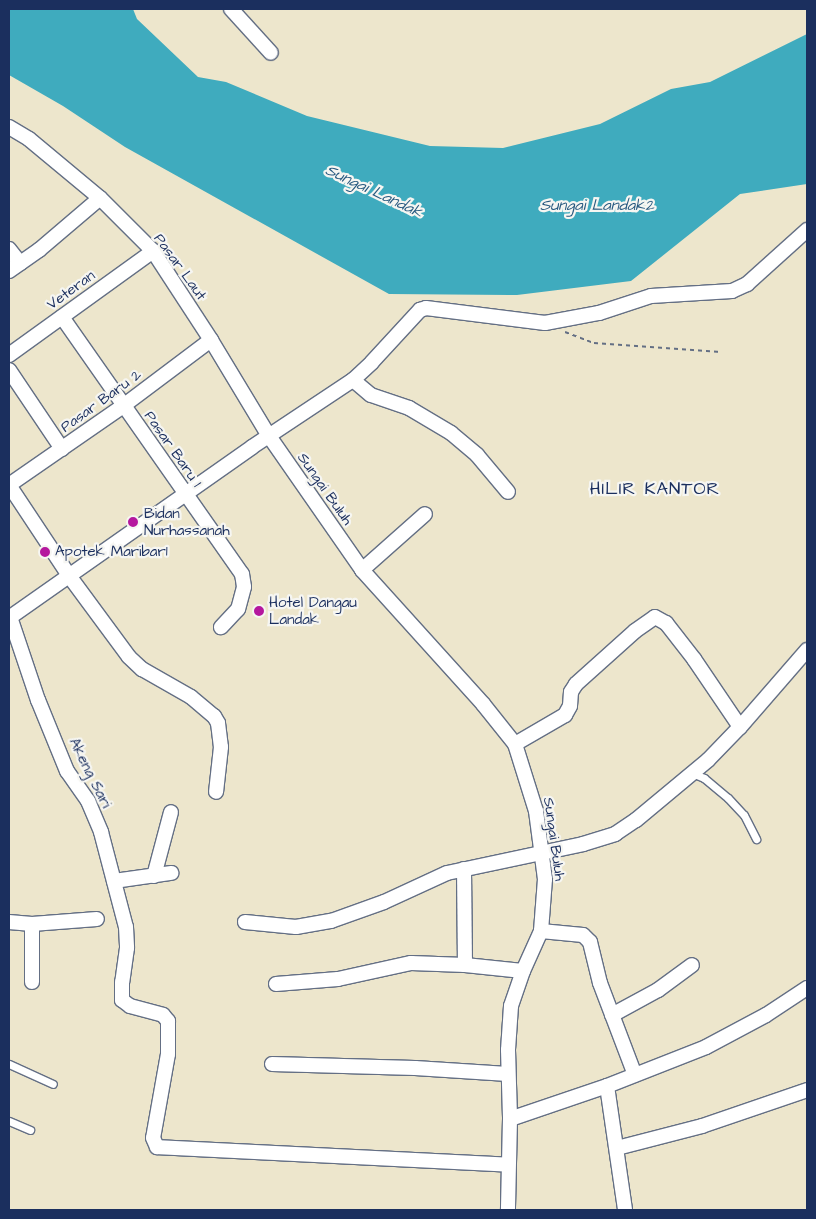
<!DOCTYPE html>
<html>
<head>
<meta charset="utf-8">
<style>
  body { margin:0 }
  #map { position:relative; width:816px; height:1219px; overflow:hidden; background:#ede6cc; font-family:"Architects Daughter",sans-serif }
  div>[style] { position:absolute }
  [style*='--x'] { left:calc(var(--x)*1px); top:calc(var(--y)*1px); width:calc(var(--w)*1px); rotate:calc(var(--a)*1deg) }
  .water>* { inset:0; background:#3fabbe }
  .path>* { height:2px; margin-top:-1px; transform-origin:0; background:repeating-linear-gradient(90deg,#646f84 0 4px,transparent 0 8px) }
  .roads { filter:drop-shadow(1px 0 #646f84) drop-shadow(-1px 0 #646f84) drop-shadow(0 1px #646f84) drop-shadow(0 -1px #646f84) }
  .service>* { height:7px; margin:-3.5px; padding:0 3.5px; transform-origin:3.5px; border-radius:3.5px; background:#fff }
  .minor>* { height:14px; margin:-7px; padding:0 7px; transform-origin:7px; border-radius:7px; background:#fff }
  .dots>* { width:14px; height:14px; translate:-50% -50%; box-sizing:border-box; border:2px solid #f6f6f2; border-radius:50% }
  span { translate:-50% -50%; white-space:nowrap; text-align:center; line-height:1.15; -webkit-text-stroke:4.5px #f6f6f2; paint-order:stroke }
  .street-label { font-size:15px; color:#1b2f5e }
  .poi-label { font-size:15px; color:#1b2f5e }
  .left { translate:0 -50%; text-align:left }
  .water-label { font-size:16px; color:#285a80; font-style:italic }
  .quarter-label { font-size:18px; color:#1b2f5e; letter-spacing:1px }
  .frame { position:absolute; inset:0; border:10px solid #1b2f5e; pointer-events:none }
</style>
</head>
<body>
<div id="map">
  <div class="water">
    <div style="clip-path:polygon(9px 9px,133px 9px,137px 19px,198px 77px,226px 82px,307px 116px,430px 146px,503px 148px,600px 124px,671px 89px,710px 82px,807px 34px,807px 184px,740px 194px,631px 281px,517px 295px,389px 294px,125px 147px,63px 106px,9px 75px)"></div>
  </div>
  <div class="path">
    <div style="--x:565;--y:332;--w:31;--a:21"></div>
    <div style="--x:594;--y:343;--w:127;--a:4.1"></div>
  </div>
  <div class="roads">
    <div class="service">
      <div style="--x:692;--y:773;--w:13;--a:23"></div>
      <div style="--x:704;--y:778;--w:31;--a:40"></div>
      <div style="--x:728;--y:798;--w:23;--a:47"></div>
      <div style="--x:744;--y:815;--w:27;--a:63"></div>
      <div style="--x:9;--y:1064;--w:48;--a:24.4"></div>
      <div style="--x:9;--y:1121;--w:23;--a:23"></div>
    </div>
    <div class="minor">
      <div style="--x:231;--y:9;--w:59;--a:47.7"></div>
      <div style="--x:9;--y:127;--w:23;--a:31"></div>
      <div style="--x:29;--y:139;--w:92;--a:39.7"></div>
      <div style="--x:100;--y:198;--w:75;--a:45"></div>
      <div style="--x:153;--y:251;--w:106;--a:56.9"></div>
      <div style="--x:211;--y:340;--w:112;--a:58.9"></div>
      <div style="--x:269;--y:436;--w:163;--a:55.2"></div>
      <div style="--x:362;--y:570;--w:181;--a:47.9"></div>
      <div style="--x:483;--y:704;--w:51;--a:51.3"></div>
      <div style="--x:515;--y:744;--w:70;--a:72.6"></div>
      <div style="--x:536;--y:811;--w:69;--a:82.5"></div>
      <div style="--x:545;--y:879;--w:52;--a:94.4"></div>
      <div style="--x:541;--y:931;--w:44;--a:114.2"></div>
      <div style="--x:523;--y:971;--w:37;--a:109"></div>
      <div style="--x:511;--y:1006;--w:44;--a:93.9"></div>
      <div style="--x:508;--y:1050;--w:69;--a:88.3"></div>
      <div style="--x:510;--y:1119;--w:91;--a:91.3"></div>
      <div style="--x:9;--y:249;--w:18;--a:52"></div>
      <div style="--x:9;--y:271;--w:37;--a:-35"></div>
      <div style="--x:39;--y:250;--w:80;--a:-40.4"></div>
      <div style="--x:62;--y:317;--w:314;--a:55"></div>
      <div style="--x:242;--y:574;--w:13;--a:81"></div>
      <div style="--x:244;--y:587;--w:23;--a:105"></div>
      <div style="--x:238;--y:609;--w:25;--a:133"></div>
      <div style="--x:9;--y:355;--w:178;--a:-35.8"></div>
      <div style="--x:9;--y:370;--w:95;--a:56.1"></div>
      <div style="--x:353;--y:380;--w:23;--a:40"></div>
      <div style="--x:371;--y:395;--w:40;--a:18.9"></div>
      <div style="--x:409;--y:408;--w:49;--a:30.8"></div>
      <div style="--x:451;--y:433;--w:34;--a:40"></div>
      <div style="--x:477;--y:455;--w:48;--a:50"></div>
      <div style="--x:9;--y:485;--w:110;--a:56.5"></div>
      <div style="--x:70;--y:577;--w:99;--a:53.6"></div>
      <div style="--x:129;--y:657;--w:18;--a:43"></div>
      <div style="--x:142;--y:669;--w:56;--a:29.7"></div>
      <div style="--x:191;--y:697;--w:30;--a:40"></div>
      <div style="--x:214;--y:716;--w:8;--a:60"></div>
      <div style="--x:218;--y:723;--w:24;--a:83"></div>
      <div style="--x:221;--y:747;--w:45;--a:96.3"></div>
      <div style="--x:9;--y:485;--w:139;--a:-34.7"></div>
      <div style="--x:123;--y:406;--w:110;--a:-36.9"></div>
      <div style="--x:362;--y:570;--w:84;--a:-41.6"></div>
      <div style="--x:10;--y:617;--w:88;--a:71.4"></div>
      <div style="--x:38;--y:700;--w:77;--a:67.8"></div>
      <div style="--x:67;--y:771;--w:37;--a:55"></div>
      <div style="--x:88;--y:801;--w:34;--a:67"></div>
      <div style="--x:101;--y:832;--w:98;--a:75.3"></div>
      <div style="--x:126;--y:927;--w:21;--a:87"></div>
      <div style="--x:127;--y:948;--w:34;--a:98"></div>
      <div style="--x:122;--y:982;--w:18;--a:90"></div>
      <div style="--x:122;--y:1000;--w:10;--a:37"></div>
      <div style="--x:130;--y:1006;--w:34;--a:15"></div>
      <div style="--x:163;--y:1015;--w:8;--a:50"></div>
      <div style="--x:168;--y:1021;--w:33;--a:90"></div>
      <div style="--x:168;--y:1054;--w:85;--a:100.1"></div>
      <div style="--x:153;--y:1138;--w:10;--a:66"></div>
      <div style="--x:157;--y:1147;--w:351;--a:2.9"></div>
      <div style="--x:9;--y:618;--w:297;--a:-35.1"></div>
      <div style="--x:252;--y:447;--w:121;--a:-33.6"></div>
      <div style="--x:353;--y:380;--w:26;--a:-43"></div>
      <div style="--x:372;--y:362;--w:71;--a:-47.3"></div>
      <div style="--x:420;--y:310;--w:6;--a:-18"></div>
      <div style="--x:426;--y:308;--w:120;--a:7.2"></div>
      <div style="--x:545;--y:323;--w:55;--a:-10.5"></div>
      <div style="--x:599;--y:313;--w:55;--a:-18.1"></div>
      <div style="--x:651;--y:296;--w:81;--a:-3.5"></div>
      <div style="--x:732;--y:291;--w:17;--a:-25"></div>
      <div style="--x:747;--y:284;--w:81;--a:-42"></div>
      <div style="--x:515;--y:744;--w:58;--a:-30.1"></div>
      <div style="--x:565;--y:715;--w:10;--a:-61"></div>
      <div style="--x:570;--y:706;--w:14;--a:-86"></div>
      <div style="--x:571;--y:692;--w:9;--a:-58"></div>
      <div style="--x:576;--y:684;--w:79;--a:-41.9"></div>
      <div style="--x:635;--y:631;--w:24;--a:-35"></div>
      <div style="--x:655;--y:617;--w:13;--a:29"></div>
      <div style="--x:666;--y:623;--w:46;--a:52.1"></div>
      <div style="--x:694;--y:659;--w:82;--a:55.9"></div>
      <div style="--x:464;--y:869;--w:96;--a:89.4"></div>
      <div style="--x:154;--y:876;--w:66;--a:-75.1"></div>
      <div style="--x:114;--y:881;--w:58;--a:-8"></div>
      <div style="--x:9;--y:922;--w:23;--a:5"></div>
      <div style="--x:32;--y:924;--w:65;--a:-4.4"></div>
      <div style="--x:245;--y:922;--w:51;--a:5.6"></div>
      <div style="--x:296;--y:927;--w:36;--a:-10"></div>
      <div style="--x:331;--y:921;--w:56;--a:-19.7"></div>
      <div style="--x:384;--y:902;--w:69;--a:-24.7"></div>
      <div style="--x:447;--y:873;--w:139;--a:-12"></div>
      <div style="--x:583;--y:844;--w:34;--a:-17"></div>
      <div style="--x:615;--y:834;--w:25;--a:-34"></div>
      <div style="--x:636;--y:820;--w:94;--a:-39.8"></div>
      <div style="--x:708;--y:760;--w:46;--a:-45.9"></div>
      <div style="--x:740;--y:727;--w:102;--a:-49"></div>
      <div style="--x:32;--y:924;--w:58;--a:90"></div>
      <div style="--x:541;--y:931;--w:42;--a:5.4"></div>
      <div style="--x:583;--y:935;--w:10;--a:45"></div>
      <div style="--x:590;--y:942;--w:42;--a:76.3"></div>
      <div style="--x:600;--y:983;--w:98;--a:69.2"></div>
      <div style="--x:276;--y:984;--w:62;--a:-4.6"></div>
      <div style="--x:338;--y:979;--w:75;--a:-12.4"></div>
      <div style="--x:411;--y:963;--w:54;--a:2.1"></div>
      <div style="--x:465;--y:965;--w:58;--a:5.9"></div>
      <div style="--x:612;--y:1015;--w:52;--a:-28.5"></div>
      <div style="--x:658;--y:990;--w:42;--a:-36.3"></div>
      <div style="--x:272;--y:1064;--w:143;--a:1.6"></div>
      <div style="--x:415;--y:1068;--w:93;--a:3.7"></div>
      <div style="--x:607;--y:1086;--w:125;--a:81.7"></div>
      <div style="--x:510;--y:1119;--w:102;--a:-18.8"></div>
      <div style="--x:607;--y:1086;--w:106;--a:-21.5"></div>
      <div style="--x:706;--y:1047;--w:68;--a:-28.1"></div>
      <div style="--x:766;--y:1015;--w:49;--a:-33.4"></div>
      <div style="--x:617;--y:1148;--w:88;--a:-14.5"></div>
      <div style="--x:702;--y:1126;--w:111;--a:-18.9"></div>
    </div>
  </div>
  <div class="dots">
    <div style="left:133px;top:522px;background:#b5179e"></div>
    <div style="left:45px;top:552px;background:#b5179e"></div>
    <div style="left:259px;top:611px;background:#b5179e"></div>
  </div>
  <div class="street-label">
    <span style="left:180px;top:267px;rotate:54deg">Pasar Laut</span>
    <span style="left:71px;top:290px;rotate:-36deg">Veteran</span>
    <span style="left:101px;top:401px;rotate:-36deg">Pasar Baru 2</span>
    <span style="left:173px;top:449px;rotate:55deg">Pasar Baru 1</span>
    <span style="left:325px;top:489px;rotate:55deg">Sungai Buluh</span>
    <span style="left:90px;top:773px;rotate:63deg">Akeng Sari</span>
    <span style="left:554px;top:839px;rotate:82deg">Sungai Buluh</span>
  </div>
  <div class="poi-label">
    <span class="left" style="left:144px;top:522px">Bidan<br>Nurhassanah</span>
    <span class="left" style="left:55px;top:552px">Apotek Maribar1</span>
    <span class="left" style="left:269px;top:611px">Hotel Dangau<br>Landak</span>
  </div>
  <div class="water-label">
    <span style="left:374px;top:191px;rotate:25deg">Sungai Landak</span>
    <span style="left:597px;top:205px">Sungai Landak2</span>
  </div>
  <div class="quarter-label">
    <span style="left:655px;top:489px">HILIR KANTOR</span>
  </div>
  <div class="frame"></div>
</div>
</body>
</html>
